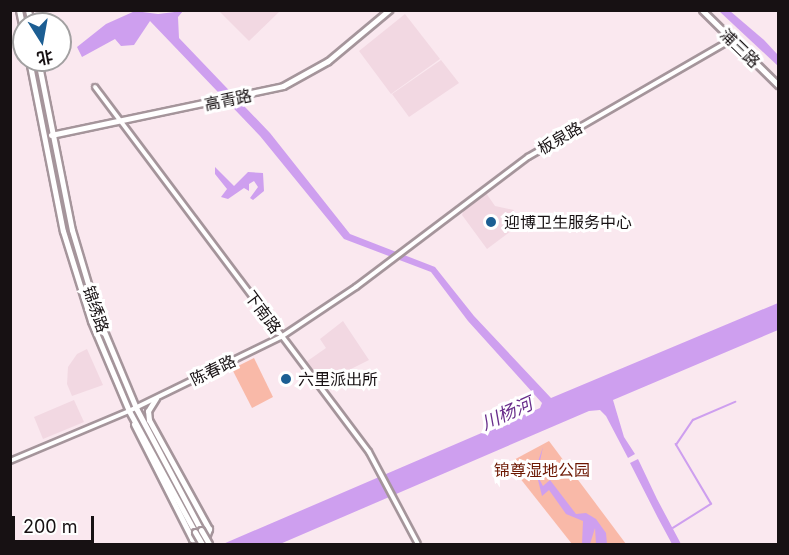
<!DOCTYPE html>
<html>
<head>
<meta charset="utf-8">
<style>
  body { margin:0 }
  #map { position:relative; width:789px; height:555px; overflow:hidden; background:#fae8ef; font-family:Inter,"Noto Sans SC",sans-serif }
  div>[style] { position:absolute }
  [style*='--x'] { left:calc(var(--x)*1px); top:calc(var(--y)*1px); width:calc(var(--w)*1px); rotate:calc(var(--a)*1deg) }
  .built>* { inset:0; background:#f2d8e2 }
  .green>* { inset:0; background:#f9b9a8 }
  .water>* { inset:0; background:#ce9fef }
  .stream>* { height:1.5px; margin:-0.75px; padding:0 0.75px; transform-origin:0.75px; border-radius:0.75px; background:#ce9fef }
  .roads { filter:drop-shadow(2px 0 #a5959b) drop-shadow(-2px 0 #a5959b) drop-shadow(0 2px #a5959b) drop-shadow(0 -2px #a5959b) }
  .minor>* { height:4px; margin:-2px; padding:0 2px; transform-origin:2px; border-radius:2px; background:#fff }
  .major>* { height:5px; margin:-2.5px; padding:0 2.5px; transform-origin:2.5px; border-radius:2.5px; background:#fff }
  .bridges { filter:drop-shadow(2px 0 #a5959b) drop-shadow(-2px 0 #a5959b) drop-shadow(0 2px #a5959b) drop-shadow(0 -2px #a5959b) }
  .major-bridge>* { height:5px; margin:-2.5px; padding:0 2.5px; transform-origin:2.5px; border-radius:2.5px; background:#fff }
  .dots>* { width:16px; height:16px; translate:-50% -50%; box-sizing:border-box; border:3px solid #fff; border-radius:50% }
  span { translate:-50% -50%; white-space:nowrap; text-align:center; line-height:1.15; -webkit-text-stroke:6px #fff; paint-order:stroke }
  .street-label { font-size:16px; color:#171113 }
  .poi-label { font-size:16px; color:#171113 }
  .left { translate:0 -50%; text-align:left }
  .park-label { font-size:16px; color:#6c1700 }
  .water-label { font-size:18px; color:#692e8b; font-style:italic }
  .frame { position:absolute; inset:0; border:12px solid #171113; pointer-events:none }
  .north { position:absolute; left:12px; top:12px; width:60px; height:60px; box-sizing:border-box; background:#fff; border:2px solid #a2a0a1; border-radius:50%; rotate:169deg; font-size:16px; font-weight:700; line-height:24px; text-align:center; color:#171113 }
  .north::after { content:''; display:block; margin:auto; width:21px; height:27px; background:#1c5e93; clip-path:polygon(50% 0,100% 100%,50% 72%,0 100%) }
  .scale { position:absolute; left:12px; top:516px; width:82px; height:27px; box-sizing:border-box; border:3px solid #171113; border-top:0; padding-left:8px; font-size:18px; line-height:21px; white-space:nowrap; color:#171113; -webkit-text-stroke:4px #fff; paint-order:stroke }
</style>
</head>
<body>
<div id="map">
  <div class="built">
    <div style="clip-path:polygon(219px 11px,280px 11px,249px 41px)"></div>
    <div style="clip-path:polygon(405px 14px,440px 59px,391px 94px,359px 51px)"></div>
    <div style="clip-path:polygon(441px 60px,459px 83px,409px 117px,392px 94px)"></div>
    <div style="clip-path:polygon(486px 193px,495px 206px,514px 210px,515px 228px,487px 249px,462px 215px,464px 209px)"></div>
    <div style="clip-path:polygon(343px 321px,369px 360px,321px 384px,306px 362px,326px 348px,320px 339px)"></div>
    <div style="clip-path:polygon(87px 349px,103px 385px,72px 396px,67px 384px,68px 367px,77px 354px)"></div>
    <div style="clip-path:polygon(74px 400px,84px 422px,43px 439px,34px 417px)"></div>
  </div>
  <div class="green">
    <div style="clip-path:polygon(254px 358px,273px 397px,252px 408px,232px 369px)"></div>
    <div style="clip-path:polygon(549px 441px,626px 544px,572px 544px,508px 463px)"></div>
  </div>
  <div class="water">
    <div style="clip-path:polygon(135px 11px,158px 14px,183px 11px,178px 17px,179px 38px,270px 133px,350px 234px,435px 267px,474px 316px,551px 398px,778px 303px,778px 330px,613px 400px,624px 437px,635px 454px,628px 458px,606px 416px,600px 410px,589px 411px,280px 544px,223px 544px,540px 408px,542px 403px,468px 321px,431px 272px,344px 239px,260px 136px,150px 21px,134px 45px,121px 46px,115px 39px,82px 57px,77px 47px,106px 24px)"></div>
    <div style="clip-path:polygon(719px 11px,730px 11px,764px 40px,778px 55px,778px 66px)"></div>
    <div style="clip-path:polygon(215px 167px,234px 186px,248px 172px,263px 173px,264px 191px,253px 200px,250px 198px,258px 187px,254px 181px,249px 184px,249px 191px,244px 188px,228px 199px,221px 197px,227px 189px,215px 174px)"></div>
    <div style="clip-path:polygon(543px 447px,537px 475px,543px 486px,550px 480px,576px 514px,586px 513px,596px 519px,606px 533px,607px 544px,596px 544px,595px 528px,590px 544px,582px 544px,583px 521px,566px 514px,549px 490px,542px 496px,538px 480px,533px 476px)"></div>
    <div style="clip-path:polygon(638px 459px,657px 499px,681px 544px,672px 544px,658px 518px,630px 463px)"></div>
  </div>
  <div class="stream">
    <div style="--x:673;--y:528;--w:45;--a:-32.3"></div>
    <div style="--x:711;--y:504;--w:69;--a:-120.7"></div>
    <div style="--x:676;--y:445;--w:30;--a:-56"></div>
    <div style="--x:693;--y:420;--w:46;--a:-23.2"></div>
  </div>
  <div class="roads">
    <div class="minor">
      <div style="--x:95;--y:87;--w:456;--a:53.1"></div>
      <div style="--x:369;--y:452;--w:104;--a:62"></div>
      <div style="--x:10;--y:461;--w:129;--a:-22.8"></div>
      <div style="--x:129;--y:411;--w:169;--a:-26"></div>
      <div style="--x:281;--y:337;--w:90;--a:-33.7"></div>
      <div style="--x:356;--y:287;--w:216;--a:-37.1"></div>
      <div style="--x:528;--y:157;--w:236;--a:-30"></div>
    </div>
    <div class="major">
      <div style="--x:19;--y:10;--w:25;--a:78"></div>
      <div style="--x:28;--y:10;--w:14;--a:78"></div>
      <div style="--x:702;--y:10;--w:107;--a:44.6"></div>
      <div style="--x:29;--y:60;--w:174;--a:78.8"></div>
      <div style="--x:63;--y:231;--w:94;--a:72.7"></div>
      <div style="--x:91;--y:321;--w:98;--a:67.1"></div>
      <div style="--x:129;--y:411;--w:138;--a:61.4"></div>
      <div style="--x:38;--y:60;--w:173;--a:78.7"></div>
      <div style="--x:72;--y:230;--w:91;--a:73.4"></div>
      <div style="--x:98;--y:317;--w:99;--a:67.3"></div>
      <div style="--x:136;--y:408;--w:138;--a:62"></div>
      <div style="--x:51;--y:135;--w:237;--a:-11.9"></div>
      <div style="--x:283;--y:86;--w:51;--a:-29.1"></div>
      <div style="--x:328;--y:61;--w:80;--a:-39.9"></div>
      <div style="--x:134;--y:424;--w:129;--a:63.2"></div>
      <div style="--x:192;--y:539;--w:13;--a:4"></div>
      <div style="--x:205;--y:540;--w:12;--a:-70"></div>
      <div style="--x:209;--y:529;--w:124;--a:-118.8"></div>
      <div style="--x:149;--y:420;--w:9;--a:-96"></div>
      <div style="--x:148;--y:411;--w:15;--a:-58"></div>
    </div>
  </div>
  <div class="bridges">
    <div class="major-bridge">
      <div style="--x:201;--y:530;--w:16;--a:60"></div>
      <div style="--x:195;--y:532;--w:14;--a:60"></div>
    </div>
  </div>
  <div class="dots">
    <div style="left:491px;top:222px;background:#1c5e93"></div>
    <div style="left:286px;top:379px;background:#1c5e93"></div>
  </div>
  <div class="street-label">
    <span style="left:740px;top:48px;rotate:44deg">浦三路</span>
    <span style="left:228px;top:100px;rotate:-12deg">高青路</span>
    <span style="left:560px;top:138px;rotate:-30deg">板泉路</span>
    <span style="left:96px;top:309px;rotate:71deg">锦绣路</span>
    <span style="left:263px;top:312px;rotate:53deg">下南路</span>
    <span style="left:213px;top:370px;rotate:-26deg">陈春路</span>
  </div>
  <div class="poi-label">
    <span class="left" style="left:504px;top:222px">迎博卫生服务中心</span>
    <span class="left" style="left:298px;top:379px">六里派出所</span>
  </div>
  <div class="park-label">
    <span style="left:542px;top:470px">锦尊湿地公园</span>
  </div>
  <div class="water-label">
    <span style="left:507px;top:414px;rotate:-24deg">川杨河</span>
  </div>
  <div class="frame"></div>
  <div class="north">北</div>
  <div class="scale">200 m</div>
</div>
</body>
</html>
